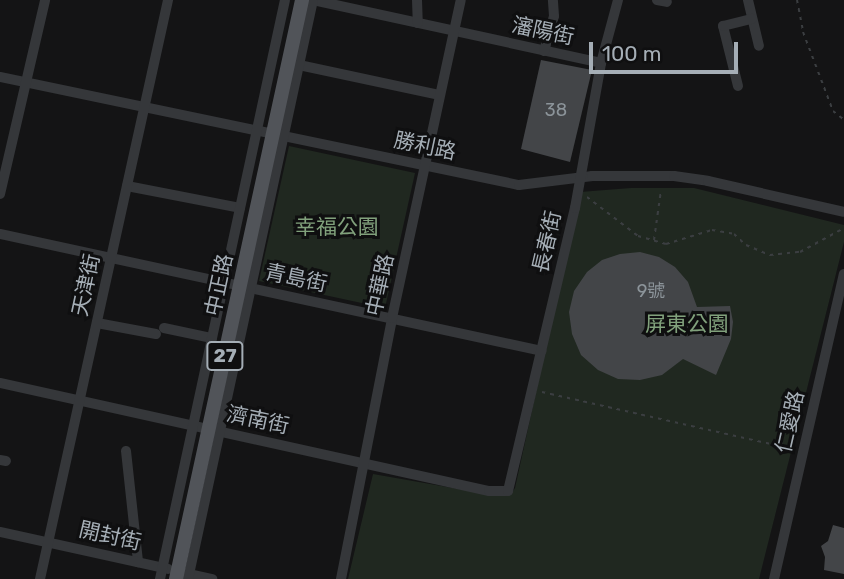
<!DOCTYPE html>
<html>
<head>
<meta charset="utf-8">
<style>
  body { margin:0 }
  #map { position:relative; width:844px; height:579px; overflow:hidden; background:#141415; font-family:Rubik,"Noto Sans TC",sans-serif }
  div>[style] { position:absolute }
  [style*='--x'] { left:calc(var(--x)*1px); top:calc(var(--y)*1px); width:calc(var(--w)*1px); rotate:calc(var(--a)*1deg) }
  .green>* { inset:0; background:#202820 }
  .building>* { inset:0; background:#434548 }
  .path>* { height:2px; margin-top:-1px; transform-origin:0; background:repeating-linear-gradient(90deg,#3b3e41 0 3.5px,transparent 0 8.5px) }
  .minor>* { height:10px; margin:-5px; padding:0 5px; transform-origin:5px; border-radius:5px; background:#35373a }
  .major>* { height:14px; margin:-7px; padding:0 7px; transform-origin:7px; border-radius:7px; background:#515459 }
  span { translate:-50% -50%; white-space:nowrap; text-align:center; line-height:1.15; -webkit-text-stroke:6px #0f0f10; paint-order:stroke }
  .number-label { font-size:18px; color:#8c949a }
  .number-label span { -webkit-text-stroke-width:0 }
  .shield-label span { padding:2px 5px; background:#0f0f10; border:2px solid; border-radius:5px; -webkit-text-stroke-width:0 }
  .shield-label { font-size:19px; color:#a5aeb6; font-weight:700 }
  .street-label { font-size:21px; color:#a5aeb6 }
  .park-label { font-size:21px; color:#81a17c }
  .scale { position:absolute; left:589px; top:42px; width:149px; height:32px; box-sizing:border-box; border:4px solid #a5aeb6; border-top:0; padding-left:9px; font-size:21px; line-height:24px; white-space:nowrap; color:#a5aeb6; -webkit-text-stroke:5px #0f0f10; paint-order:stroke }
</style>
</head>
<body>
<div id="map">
  <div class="green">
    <div style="clip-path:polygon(289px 146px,415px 173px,385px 308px,259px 281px)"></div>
    <div style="clip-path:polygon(631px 188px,694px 188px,844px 225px,844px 242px,759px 579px,348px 579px,373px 474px,493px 495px,511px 494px,515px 488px,580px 192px)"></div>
  </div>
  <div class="building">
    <div style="clip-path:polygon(541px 60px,592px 70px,570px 162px,521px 149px)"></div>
    <div style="clip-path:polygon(640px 252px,659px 257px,675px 267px,688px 282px,697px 307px,730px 306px,733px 322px,731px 339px,716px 375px,683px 359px,662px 375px,640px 380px,618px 379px,598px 370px,581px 355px,572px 334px,569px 312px,574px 291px,587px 272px,602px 260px,620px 254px)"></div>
    <div style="clip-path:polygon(833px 525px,844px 528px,844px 574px,824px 570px,825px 557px,821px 546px,828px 541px)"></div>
  </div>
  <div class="path">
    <div style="--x:797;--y:0;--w:33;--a:79"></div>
    <div style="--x:803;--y:32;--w:85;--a:69.2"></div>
    <div style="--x:833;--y:111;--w:14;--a:39"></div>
    <div style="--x:587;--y:197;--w:64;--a:37.4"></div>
    <div style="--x:638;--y:236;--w:29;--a:16"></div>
    <div style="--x:666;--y:244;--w:48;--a:-16.9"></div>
    <div style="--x:712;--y:230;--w:22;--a:10"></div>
    <div style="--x:734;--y:234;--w:16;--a:43"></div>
    <div style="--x:746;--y:245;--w:26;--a:23"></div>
    <div style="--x:770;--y:255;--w:30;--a:-6"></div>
    <div style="--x:800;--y:252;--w:50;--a:-28.6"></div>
    <div style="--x:654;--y:240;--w:50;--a:-82"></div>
    <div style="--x:542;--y:392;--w:235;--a:12.8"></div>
    <div style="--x:771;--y:444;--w:19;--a:-6"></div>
  </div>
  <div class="minor">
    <div style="--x:313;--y:0;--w:295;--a:12.3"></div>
    <div style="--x:417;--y:0;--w:23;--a:88"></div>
    <div style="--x:657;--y:0;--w:10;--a:11"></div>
    <div style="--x:748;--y:0;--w:47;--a:76.6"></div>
    <div style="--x:544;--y:51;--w:36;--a:-74"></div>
    <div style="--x:554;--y:16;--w:16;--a:-94"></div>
    <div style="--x:299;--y:65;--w:143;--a:12.1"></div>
    <div style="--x:0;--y:77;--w:530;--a:11.76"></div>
    <div style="--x:519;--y:185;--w:74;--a:-7"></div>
    <div style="--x:592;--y:176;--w:82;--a:0"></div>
    <div style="--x:674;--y:176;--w:34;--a:8"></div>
    <div style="--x:708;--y:181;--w:139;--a:12.8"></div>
    <div style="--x:738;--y:86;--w:62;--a:-104"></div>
    <div style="--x:723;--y:26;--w:30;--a:-14"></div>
    <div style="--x:127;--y:186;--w:115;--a:11"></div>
    <div style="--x:0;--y:194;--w:199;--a:-76.9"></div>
    <div style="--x:0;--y:234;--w:554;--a:12.18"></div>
    <div style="--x:97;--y:323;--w:60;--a:10.6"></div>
    <div style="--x:164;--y:328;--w:49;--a:11.8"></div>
    <div style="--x:0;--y:383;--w:501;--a:12.45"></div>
    <div style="--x:489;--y:491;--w:19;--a:0"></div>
    <div style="--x:508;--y:491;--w:291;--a:-76.7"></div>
    <div style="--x:575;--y:208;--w:147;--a:-79.8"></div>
    <div style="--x:601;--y:63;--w:65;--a:-74.9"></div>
    <div style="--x:126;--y:451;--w:112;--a:83.8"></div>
    <div style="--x:0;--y:460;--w:6;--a:9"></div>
    <div style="--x:0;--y:532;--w:172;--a:12.4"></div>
    <div style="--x:184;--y:573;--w:29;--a:12"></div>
    <div style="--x:40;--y:579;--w:593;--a:-77.53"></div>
    <div style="--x:160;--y:579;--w:592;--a:-77.82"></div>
    <div style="--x:188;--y:579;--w:592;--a:-77.82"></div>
    <div style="--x:341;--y:579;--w:266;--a:-78.9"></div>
    <div style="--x:392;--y:318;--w:325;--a:-77.8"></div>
    <div style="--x:774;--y:579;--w:313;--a:-77.1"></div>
  </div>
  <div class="major">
    <div style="--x:176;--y:579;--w:593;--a:-77.72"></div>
  </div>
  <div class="number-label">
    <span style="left:556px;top:110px">38</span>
    <span style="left:651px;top:291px">9號</span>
  </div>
  <div class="shield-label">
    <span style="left:225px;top:356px">27</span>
  </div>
  <div class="street-label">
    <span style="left:543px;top:31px;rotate:12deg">瀋陽街</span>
    <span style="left:425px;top:146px;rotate:12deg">勝利路</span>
    <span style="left:547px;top:242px;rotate:-77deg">長春街</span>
    <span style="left:296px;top:278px;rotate:12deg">青島街</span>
    <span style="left:86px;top:285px;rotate:-78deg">天津街</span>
    <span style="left:219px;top:285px;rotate:-78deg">中正路</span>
    <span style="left:380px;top:285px;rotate:-78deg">中華路</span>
    <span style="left:258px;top:420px;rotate:12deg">濟南街</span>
    <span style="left:790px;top:422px;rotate:-77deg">仁愛路</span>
    <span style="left:110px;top:536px;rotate:13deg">開封街</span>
  </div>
  <div class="park-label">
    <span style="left:337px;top:227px">幸福公園</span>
    <span style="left:687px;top:324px">屏東公園</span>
  </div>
  <div class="scale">100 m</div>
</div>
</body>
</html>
